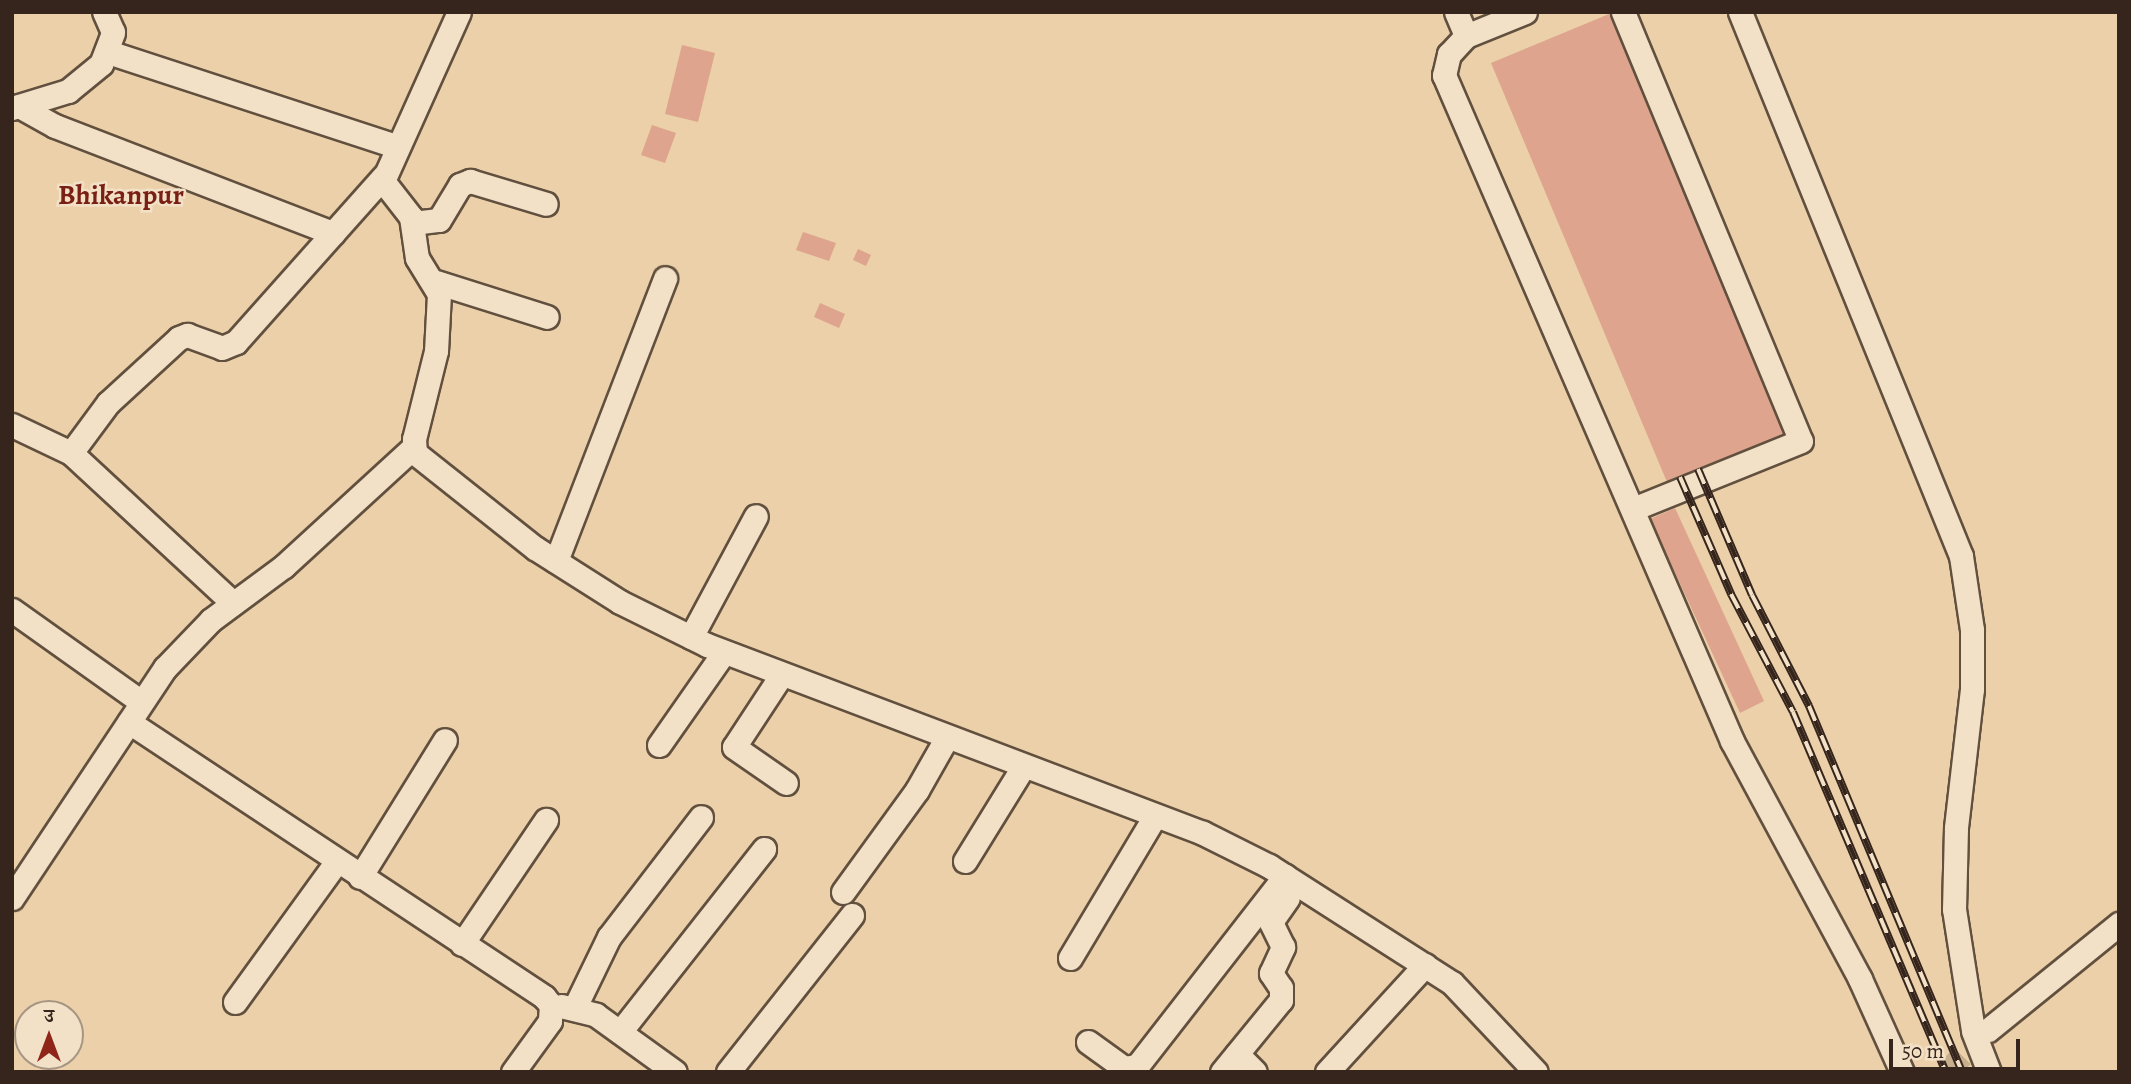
<!DOCTYPE html>
<html>
<head>
<meta charset="utf-8">
<style>
  body { margin:0 }
  #map { position:relative; width:2131px; height:1084px; overflow:hidden; background:#ebd0a9; font-family:Alegreya,"Noto Serif Devanagari",serif }
  div>[style] { position:absolute }
  [style*='--x'] { left:calc(var(--x)*1px); top:calc(var(--y)*1px); width:calc(var(--w)*1px); rotate:calc(var(--a)*1deg) }
  .building>* { inset:0; background:#dea48d }
  .minor-tunnel>* { height:23px; margin-top:-11.5px; transform-origin:0; background:repeating-linear-gradient(90deg,#c7ae8d 0 23px,transparent 0 34px) }
  .roads { filter:drop-shadow(2px 0 #62503f) drop-shadow(-2px 0 #62503f) drop-shadow(0 2px #62503f) drop-shadow(0 -2px #62503f) }
  .minor>* { height:23px; margin:-11.5px; padding:0 11.5px; transform-origin:11.5px; border-radius:11.5px; background:#f2e0c7 }
  .rail>* { height:8px; margin-top:-4px; transform-origin:0; background:repeating-linear-gradient(90deg,#f2e0c7 0 16px,#35251c 0 32px); box-sizing:border-box; border-block:2px solid #35251c }
  span { translate:-50% -50%; white-space:nowrap; text-align:center; line-height:1.15; -webkit-text-stroke:5px #f2e0c7; paint-order:stroke }
  .quarter-label { font-size:28px; color:#7a1f14; font-weight:700 }
  .frame { position:absolute; inset:0; border:14px solid #35251c; pointer-events:none }
  .north { position:absolute; left:14px; top:1000px; width:70px; height:70px; box-sizing:border-box; background:#f2e0c7; border:2px solid #a69583; border-radius:50%; rotate:0deg; font-size:19px; font-weight:700; line-height:28px; text-align:center; color:#35251c }
  .north::after { content:''; display:block; margin:auto; width:24px; height:32px; background:#8f2418; clip-path:polygon(50% 0,100% 100%,50% 72%,0 100%) }
  .scale { position:absolute; left:1889px; top:1039px; width:131px; height:32px; box-sizing:border-box; border:4px solid #35251c; border-top:0; padding-left:9px; font-size:21px; line-height:24px; white-space:nowrap; color:#35251c; -webkit-text-stroke:5px #f2e0c7; paint-order:stroke }
</style>
</head>
<body>
<div id="map">
  <div class="building">
    <div style="clip-path:polygon(1614px 12px,1790px 431px,1667px 482px,1491px 63px)"></div>
    <div style="clip-path:polygon(682px 45px,715px 53px,698px 122px,665px 114px)"></div>
    <div style="clip-path:polygon(652px 125px,676px 133px,665px 163px,641px 155px)"></div>
    <div style="clip-path:polygon(803px 232px,836px 243px,829px 261px,796px 250px)"></div>
    <div style="clip-path:polygon(858px 249px,871px 255px,866px 266px,853px 260px)"></div>
    <div style="clip-path:polygon(820px 303px,845px 314px,839px 328px,814px 317px)"></div>
    <div style="clip-path:polygon(1675px 508px,1764px 701px,1740px 713px,1650px 519px)"></div>
  </div>
  <div class="minor-tunnel">
    <div style="--x:1946;--y:1072;--w:59;--a:-45"></div>
  </div>
  <div class="roads">
    <div class="minor">
      <div style="--x:459;--y:12;--w:185;--a:114.2"></div>
      <div style="--x:383;--y:181;--w:46;--a:52.1"></div>
      <div style="--x:411;--y:217;--w:41;--a:81.7"></div>
      <div style="--x:417;--y:258;--w:42;--a:58.6"></div>
      <div style="--x:439;--y:294;--w:57;--a:93"></div>
      <div style="--x:436;--y:351;--w:91;--a:104"></div>
      <div style="--x:414;--y:439;--w:14;--a:86"></div>
      <div style="--x:415;--y:453;--w:153;--a:38.4"></div>
      <div style="--x:535;--y:548;--w:101;--a:32.4"></div>
      <div style="--x:620;--y:602;--w:97;--a:26.3"></div>
      <div style="--x:707;--y:645;--w:530;--a:20.76"></div>
      <div style="--x:1203;--y:833;--w:74;--a:26.6"></div>
      <div style="--x:1269;--y:866;--w:217;--a:32.6"></div>
      <div style="--x:1452;--y:983;--w:122;--a:46.7"></div>
      <div style="--x:1456;--y:12;--w:26;--a:67"></div>
      <div style="--x:1525;--y:12;--w:64;--a:157.9"></div>
      <div style="--x:1466;--y:36;--w:25;--a:133"></div>
      <div style="--x:1449;--y:54;--w:22;--a:103"></div>
      <div style="--x:1444;--y:75;--w:726;--a:66.61"></div>
      <div style="--x:1732;--y:741;--w:270;--a:61.7"></div>
      <div style="--x:1860;--y:979;--w:102;--a:65.7"></div>
      <div style="--x:1623;--y:12;--w:464;--a:67.5"></div>
      <div style="--x:1801;--y:441;--w:179;--a:158"></div>
      <div style="--x:1740;--y:12;--w:587;--a:67.89"></div>
      <div style="--x:1961;--y:556;--w:75;--a:81.5"></div>
      <div style="--x:1972;--y:630;--w:59;--a:90"></div>
      <div style="--x:1972;--y:689;--w:140;--a:96.6"></div>
      <div style="--x:1956;--y:828;--w:81;--a:91.4"></div>
      <div style="--x:1954;--y:909;--w:123;--a:81.1"></div>
      <div style="--x:1973;--y:1031;--w:44;--a:68.7"></div>
      <div style="--x:108;--y:52;--w:305;--a:18.1"></div>
      <div style="--x:19;--y:106;--w:41;--a:29.1"></div>
      <div style="--x:55;--y:126;--w:298;--a:21.1"></div>
      <div style="--x:12;--y:108;--w:59;--a:-16.9"></div>
      <div style="--x:68;--y:91;--w:43;--a:-39.3"></div>
      <div style="--x:101;--y:64;--w:34;--a:-69"></div>
      <div style="--x:113;--y:32;--w:22;--a:-114"></div>
      <div style="--x:413;--y:223;--w:26;--a:-7"></div>
      <div style="--x:439;--y:220;--w:41;--a:-59"></div>
      <div style="--x:460;--y:185;--w:11;--a:-22"></div>
      <div style="--x:470;--y:181;--w:79;--a:16.8"></div>
      <div style="--x:436;--y:282;--w:116;--a:17.5"></div>
      <div style="--x:12;--y:425;--w:65;--a:25.4"></div>
      <div style="--x:71;--y:453;--w:221;--a:42.8"></div>
      <div style="--x:71;--y:453;--w:62;--a:-53.5"></div>
      <div style="--x:108;--y:403;--w:96;--a:-42.5"></div>
      <div style="--x:179;--y:338;--w:9;--a:-21"></div>
      <div style="--x:187;--y:335;--w:37;--a:20"></div>
      <div style="--x:222;--y:348;--w:15;--a:-23"></div>
      <div style="--x:236;--y:342;--w:221;--a:-48.3"></div>
      <div style="--x:556;--y:561;--w:303;--a:-68.9"></div>
      <div style="--x:12;--y:610;--w:157;--a:35.4"></div>
      <div style="--x:691;--y:637;--w:137;--a:-61.8"></div>
      <div style="--x:782;--y:674;--w:87;--a:123.3"></div>
      <div style="--x:734;--y:747;--w:63;--a:34.7"></div>
      <div style="--x:129;--y:722;--w:498;--a:33.5"></div>
      <div style="--x:544;--y:997;--w:11;--a:49"></div>
      <div style="--x:551;--y:1005;--w:16;--a:94"></div>
      <div style="--x:550;--y:1021;--w:63;--a:126"></div>
      <div style="--x:659;--y:745;--w:113;--a:-55"></div>
      <div style="--x:965;--y:861;--w:110;--a:-58.3"></div>
      <div style="--x:360;--y:877;--w:161;--a:-58.2"></div>
      <div style="--x:843;--y:892;--w:126;--a:-54"></div>
      <div style="--x:917;--y:790;--w:59;--a:-60.4"></div>
      <div style="--x:12;--y:898;--w:276;--a:-56.4"></div>
      <div style="--x:165;--y:668;--w:66;--a:-46.2"></div>
      <div style="--x:211;--y:620;--w:91;--a:-36.5"></div>
      <div style="--x:284;--y:566;--w:176;--a:-42.5"></div>
      <div style="--x:462;--y:944;--w:150;--a:-55.9"></div>
      <div style="--x:1070;--y:958;--w:165;--a:-59.1"></div>
      <div style="--x:235;--y:1002;--w:174;--a:-54.1"></div>
      <div style="--x:561;--y:1006;--w:36;--a:14"></div>
      <div style="--x:596;--y:1015;--w:97;--a:35.8"></div>
      <div style="--x:575;--y:1007;--w:78;--a:-64.1"></div>
      <div style="--x:609;--y:937;--w:151;--a:-52.5"></div>
      <div style="--x:1988;--y:1030;--w:169;--a:-39"></div>
      <div style="--x:620;--y:1032;--w:233;--a:-51.8"></div>
      <div style="--x:1088;--y:1042;--w:44;--a:35.8"></div>
      <div style="--x:1124;--y:1068;--w:13;--a:-9"></div>
      <div style="--x:1137;--y:1066;--w:241;--a:-52.1"></div>
      <div style="--x:1237;--y:1054;--w:25;--a:45"></div>
      <div style="--x:728;--y:1072;--w:200;--a:-51.7"></div>
      <div style="--x:1222;--y:1072;--w:93;--a:-50.7"></div>
      <div style="--x:1281;--y:1000;--w:12;--a:-90"></div>
      <div style="--x:1281;--y:988;--w:18;--a:-124"></div>
      <div style="--x:1271;--y:973;--w:29;--a:-65"></div>
      <div style="--x:1283;--y:947;--w:28;--a:-116"></div>
      <div style="--x:1271;--y:922;--w:29;--a:-55"></div>
      <div style="--x:1327;--y:1072;--w:145;--a:-47.5"></div>
    </div>
  </div>
  <div class="rail">
    <div style="--x:1698;--y:469;--w:137;--a:66.8"></div>
    <div style="--x:1752;--y:595;--w:125;--a:62.8"></div>
    <div style="--x:1809;--y:706;--w:397;--a:67.3"></div>
    <div style="--x:1680;--y:477;--w:128;--a:66.4"></div>
    <div style="--x:1731;--y:594;--w:133;--a:62.3"></div>
    <div style="--x:1793;--y:712;--w:391;--a:67"></div>
  </div>
  <div class="quarter-label">
    <span style="left:121px;top:195px">Bhikanpur</span>
  </div>
  <div class="frame"></div>
  <div class="north">उ</div>
  <div class="scale">50 m</div>
</div>
</body>
</html>
